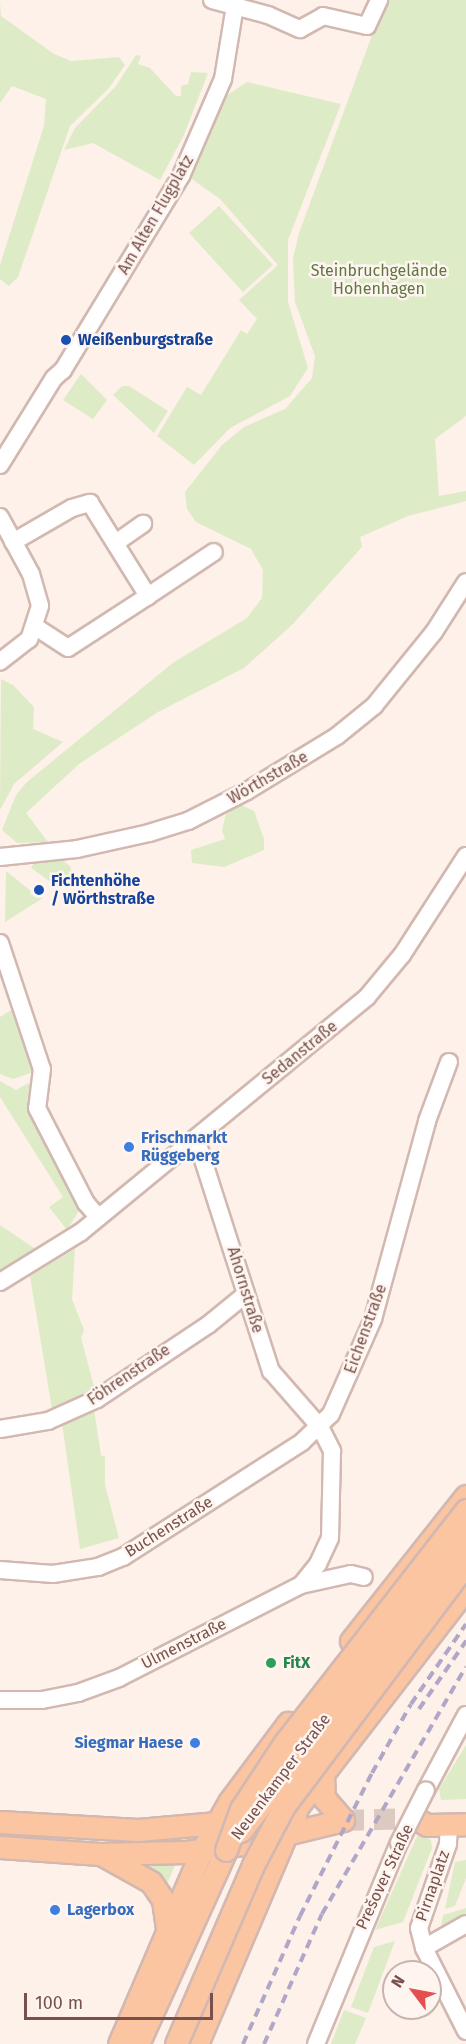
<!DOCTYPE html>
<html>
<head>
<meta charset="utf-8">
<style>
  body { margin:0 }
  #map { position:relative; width:466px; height:2044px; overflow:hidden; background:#fdf1e9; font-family:"Fira Sans",sans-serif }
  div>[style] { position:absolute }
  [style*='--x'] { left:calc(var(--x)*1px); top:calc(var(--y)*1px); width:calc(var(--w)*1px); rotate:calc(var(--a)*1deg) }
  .green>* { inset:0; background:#deebc7 }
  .major-tunnel>* { height:21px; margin-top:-10.5px; transform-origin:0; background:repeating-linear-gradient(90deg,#dcc9c2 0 21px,transparent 0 31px) }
  .roads { filter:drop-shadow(2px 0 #d2b8b1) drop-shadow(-2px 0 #d2b8b1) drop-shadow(0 2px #d2b8b1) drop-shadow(0 -2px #d2b8b1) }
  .minor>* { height:16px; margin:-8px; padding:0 8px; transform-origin:8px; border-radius:8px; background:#fff }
  .major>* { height:21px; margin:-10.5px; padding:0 10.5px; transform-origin:10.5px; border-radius:10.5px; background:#fbc5a2 }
  .rail>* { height:4px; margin-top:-2px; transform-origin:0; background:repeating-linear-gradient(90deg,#b0a6c8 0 9px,transparent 0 15px) }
  .bridges { filter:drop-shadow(2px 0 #d2b8b1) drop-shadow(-2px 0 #d2b8b1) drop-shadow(0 2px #d2b8b1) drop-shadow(0 -2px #d2b8b1) }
  .minor-bridge>* { height:16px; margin:-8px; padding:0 8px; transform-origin:8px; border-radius:8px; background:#fff }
  .major-bridge>* { height:21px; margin:-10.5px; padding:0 10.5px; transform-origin:10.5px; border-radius:10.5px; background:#fbc5a2 }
  .dots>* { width:16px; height:16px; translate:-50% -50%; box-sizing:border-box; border:3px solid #fff5f0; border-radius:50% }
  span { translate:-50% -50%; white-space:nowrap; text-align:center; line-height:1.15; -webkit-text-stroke:5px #fff5f0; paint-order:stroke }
  .street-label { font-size:16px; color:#78514c }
  .park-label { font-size:16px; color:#5e7841 }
  .transit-label { font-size:16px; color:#164399; font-weight:700 }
  .left { translate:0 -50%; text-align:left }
  .shop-label { font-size:16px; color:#366cbe; font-weight:700 }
  .right { translate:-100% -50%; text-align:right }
  .leisure-label { font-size:16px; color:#27864d; font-weight:700 }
  .north { position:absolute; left:382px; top:1960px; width:60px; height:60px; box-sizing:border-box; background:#fff5f0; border:2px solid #c9b3ae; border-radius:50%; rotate:302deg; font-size:16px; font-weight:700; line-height:24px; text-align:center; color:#78514c }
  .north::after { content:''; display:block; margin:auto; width:21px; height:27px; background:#e64f50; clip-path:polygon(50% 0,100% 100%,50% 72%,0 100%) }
  .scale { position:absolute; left:24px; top:1993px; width:189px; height:27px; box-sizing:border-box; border:3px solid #78514c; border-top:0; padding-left:8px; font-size:18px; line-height:21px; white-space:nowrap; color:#78514c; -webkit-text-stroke:4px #fff5f0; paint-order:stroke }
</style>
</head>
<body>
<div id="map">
  <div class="green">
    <div style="clip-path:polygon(385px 0,466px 0,466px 416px,435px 439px,439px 496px,466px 491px,466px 501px,408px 516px,360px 537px,362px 547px,291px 626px,244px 668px,158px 712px,79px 764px,26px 813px,48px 842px,17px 843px,2px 830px,16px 795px,27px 782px,174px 662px,247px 618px,262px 598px,263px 570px,251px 549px,196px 522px,187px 509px,185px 492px,222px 445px,244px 427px,285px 409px,312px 378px,315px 356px,295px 302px,293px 258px,299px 233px)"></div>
    <div style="clip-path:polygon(0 3px,1px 16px,54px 54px,71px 61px,119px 57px,125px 65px,109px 88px,70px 126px,18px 277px,9px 286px,0 279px,0 265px,44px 126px,46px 99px,12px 86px,0 103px)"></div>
    <div style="clip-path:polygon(136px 55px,141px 56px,138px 64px,150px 68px,176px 96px,181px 96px,181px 86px,188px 84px,191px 72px,208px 73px,184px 135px,160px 180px,93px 143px,64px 150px,75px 128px,116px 86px)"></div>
    <div style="clip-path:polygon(247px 82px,341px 104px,288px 240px,288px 302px,308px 368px,290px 396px,230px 428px,194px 465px,157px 436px,187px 387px,201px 395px,241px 330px,247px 334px,257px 319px,239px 300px,278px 265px,220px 199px,189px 177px,226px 96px)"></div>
    <div style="clip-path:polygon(219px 206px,273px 265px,243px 292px,189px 233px)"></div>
    <div style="clip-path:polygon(81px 374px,107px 400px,93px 419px,63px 400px)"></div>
    <div style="clip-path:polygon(122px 386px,129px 386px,168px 411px,154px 433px,113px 395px)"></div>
    <div style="clip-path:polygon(1px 679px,13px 685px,34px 707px,33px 729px,63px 742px,14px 784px,0 810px)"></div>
    <div style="clip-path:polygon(242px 805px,254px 811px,264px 839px,264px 850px,224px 867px,192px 863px,191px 850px,225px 839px,222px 830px,226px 814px)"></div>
    <div style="clip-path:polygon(61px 859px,70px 866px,73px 877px,64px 885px,55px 885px,31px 868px,35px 861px)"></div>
    <div style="clip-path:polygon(6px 871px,31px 891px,30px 894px,43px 898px,5px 922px)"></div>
    <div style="clip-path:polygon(16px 1007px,36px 1071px,13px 1079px,0 1074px,0 1017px)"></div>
    <div style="clip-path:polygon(34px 1080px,83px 1204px,67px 1230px,49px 1207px,63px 1197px,0 1097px,0 1081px,16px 1090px)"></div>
    <div style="clip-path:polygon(0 1225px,37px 1250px,0 1271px)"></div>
    <div style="clip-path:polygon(75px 1249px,72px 1299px,84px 1330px,81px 1338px,95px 1390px,52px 1409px,30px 1276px)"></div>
    <div style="clip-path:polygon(94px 1409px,101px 1455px,105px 1457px,105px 1485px,119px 1538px,80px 1549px,62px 1423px)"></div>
    <div style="clip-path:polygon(466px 1745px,466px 1799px,441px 1800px,439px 1789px)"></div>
    <div style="clip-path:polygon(418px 1834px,431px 1840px,432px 1848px,403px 1922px,375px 1930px)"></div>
    <div style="clip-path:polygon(466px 1860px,466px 1878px,455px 1906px,445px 1909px,455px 1862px)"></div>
    <div style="clip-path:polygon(139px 1863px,176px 1863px,164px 1891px)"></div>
    <div style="clip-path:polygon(466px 1908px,466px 1916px,440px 1932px,443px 1915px)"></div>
    <div style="clip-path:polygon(395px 1941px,368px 2013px,351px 2007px,374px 1947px)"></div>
    <div style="clip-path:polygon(344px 2010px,366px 2018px,355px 2044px,331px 2044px)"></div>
  </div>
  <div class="major-tunnel">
    <div style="--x:343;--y:1820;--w:71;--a:-1.6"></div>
  </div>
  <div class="roads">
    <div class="minor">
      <div style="--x:212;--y:0;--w:58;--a:15"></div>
      <div style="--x:268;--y:15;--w:35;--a:24"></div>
      <div style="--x:300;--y:29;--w:26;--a:-29"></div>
      <div style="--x:323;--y:16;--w:45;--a:12.8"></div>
      <div style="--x:367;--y:26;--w:29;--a:-65"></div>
      <div style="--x:0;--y:465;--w:102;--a:-58.2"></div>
      <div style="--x:54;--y:378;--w:12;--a:-42"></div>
      <div style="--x:63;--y:370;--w:227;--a:-58.7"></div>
      <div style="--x:181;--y:176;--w:106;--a:-66.6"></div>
      <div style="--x:223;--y:79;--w:80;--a:-80.7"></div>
      <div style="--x:0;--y:517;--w:65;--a:61.5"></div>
      <div style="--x:31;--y:574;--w:33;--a:74"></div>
      <div style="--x:40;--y:606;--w:35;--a:108"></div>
      <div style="--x:29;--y:639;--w:37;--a:142"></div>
      <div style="--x:13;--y:542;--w:68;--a:-30"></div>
      <div style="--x:72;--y:508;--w:19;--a:-16"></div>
      <div style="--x:90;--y:503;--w:110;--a:58.1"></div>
      <div style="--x:148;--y:596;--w:95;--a:147"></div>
      <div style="--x:68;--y:648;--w:38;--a:-147"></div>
      <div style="--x:117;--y:542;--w:32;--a:-35"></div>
      <div style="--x:148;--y:596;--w:79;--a:-33.7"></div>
      <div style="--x:0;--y:857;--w:77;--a:-5.9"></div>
      <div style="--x:77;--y:849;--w:74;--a:-12.5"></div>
      <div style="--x:149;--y:833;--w:41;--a:-17.1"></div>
      <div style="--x:188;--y:821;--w:66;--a:-27"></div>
      <div style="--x:247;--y:791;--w:105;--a:-31.4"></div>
      <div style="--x:337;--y:736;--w:48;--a:-39"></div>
      <div style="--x:374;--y:706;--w:95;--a:-51"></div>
      <div style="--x:434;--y:632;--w:59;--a:-57.4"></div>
      <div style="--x:0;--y:943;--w:133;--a:71.6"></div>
      <div style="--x:42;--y:1069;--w:39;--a:97"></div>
      <div style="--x:37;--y:1108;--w:107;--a:62.7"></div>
      <div style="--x:86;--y:1203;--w:18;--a:49"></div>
      <div style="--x:196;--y:1138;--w:245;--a:72.2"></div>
      <div style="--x:271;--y:1371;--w:74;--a:48.8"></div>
      <div style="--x:320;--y:1427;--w:27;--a:63"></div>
      <div style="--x:332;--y:1451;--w:87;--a:91.3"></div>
      <div style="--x:330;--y:1538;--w:29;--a:115"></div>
      <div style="--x:318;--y:1564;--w:27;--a:129"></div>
      <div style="--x:0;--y:1282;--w:95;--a:-31.7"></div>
      <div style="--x:81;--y:1232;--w:370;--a:-39.4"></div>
      <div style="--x:367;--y:997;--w:55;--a:-50.2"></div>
      <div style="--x:402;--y:955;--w:118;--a:-57.1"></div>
      <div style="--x:0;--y:1429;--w:49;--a:-9.5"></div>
      <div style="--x:48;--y:1421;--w:54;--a:-24.2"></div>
      <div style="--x:97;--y:1399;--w:133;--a:-33.7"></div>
      <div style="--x:208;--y:1325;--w:49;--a:-39.2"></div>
      <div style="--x:0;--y:1570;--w:53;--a:4.3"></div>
      <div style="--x:53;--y:1574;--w:46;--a:-8.8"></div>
      <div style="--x:98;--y:1567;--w:27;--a:-22"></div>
      <div style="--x:123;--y:1557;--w:213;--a:-32.7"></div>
      <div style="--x:302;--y:1442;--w:40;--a:-44"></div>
      <div style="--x:331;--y:1414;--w:104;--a:-66.1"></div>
      <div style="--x:373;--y:1319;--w:205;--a:-74.7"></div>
      <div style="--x:427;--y:1121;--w:63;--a:-69.6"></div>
      <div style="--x:0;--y:1700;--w:42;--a:0"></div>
      <div style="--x:42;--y:1700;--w:37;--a:-11"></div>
      <div style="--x:78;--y:1693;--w:44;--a:-20.1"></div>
      <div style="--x:119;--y:1678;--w:204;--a:-27.1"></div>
      <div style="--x:301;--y:1585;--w:51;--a:-12.4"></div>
      <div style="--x:351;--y:1574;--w:13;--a:13"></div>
      <div style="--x:426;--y:1790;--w:85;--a:-61.9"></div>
      <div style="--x:449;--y:1824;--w:20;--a:93"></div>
      <div style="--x:448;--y:1844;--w:89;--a:109"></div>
      <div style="--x:419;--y:1928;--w:21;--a:76"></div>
      <div style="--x:424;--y:1948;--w:93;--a:63.2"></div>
      <div style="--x:424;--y:1948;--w:48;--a:-29.7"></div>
      <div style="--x:316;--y:2044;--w:217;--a:-67.6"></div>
    </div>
    <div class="major">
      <div style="--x:351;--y:1641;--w:185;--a:-51.6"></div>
      <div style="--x:323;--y:1773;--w:25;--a:88"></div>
      <div style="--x:324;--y:1798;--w:29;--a:49"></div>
      <div style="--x:414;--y:1818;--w:15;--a:28"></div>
      <div style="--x:427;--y:1825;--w:39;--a:-1"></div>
      <div style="--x:0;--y:1822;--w:138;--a:3.3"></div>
      <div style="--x:138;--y:1830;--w:158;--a:-5.1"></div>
      <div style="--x:0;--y:1847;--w:100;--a:4"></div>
      <div style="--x:100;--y:1854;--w:86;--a:-1.3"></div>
      <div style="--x:186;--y:1852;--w:64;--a:-8.1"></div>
      <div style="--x:249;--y:1843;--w:97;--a:-13.7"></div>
      <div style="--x:101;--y:1854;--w:57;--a:29.2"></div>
      <div style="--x:151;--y:1882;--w:22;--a:56"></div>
      <div style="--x:163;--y:1900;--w:29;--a:82"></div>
      <div style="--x:119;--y:2044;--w:211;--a:-66.8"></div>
      <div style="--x:202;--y:1850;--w:55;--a:-60.6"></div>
      <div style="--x:229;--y:1802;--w:99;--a:-53.2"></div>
      <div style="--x:138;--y:2044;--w:213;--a:-65.6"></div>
      <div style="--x:197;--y:2044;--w:259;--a:-67"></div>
      <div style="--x:298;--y:1806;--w:274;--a:-52.3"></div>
    </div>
  </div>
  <div class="rail">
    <div style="--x:419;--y:1709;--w:83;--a:-55.3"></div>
    <div style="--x:243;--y:2044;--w:140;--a:-66"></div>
    <div style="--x:300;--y:1916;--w:160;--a:-63.3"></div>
    <div style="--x:372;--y:1773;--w:79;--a:-60.5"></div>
    <div style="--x:411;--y:1704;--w:97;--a:-55.5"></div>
    <div style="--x:264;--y:2044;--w:142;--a:-66"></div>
    <div style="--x:322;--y:1914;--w:286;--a:-59.8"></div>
  </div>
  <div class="bridges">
    <div class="minor-bridge">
      <div style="--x:399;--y:1843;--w:59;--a:-63"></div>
    </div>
    <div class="major-bridge">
      <div style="--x:241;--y:1831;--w:371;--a:-52.7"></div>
      <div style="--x:226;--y:1850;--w:44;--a:-69.9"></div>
      <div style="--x:241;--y:1809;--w:77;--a:-56.7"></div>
      <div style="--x:283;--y:1745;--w:298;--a:-52.1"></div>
      <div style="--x:176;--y:2044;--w:195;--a:-66.7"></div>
      <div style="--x:253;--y:1865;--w:67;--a:-62.3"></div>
      <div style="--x:284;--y:1806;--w:303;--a:-53.1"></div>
    </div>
  </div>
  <div class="dots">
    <div style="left:66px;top:340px;background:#1a4fb4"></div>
    <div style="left:39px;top:890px;background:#1a4fb4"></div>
    <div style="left:129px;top:1147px;background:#3f7fe0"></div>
    <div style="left:271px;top:1663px;background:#2e9e5b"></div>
    <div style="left:195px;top:1743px;background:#3f7fe0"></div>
    <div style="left:55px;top:1910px;background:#3f7fe0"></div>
  </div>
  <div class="street-label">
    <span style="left:156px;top:215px;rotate:-60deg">Am Alten Flugplatz</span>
    <span style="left:268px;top:778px;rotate:-30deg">Wörthstraße</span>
    <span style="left:300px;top:1053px;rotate:-39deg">Sedanstraße</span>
    <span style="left:245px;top:1290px;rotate:73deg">Ahornstraße</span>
    <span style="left:366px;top:1329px;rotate:-70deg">Eichenstraße</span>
    <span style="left:129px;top:1375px;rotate:-34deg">Föhrenstraße</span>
    <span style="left:169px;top:1527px;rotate:-32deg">Buchenstraße</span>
    <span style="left:184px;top:1644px;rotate:-27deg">Ulmenstraße</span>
    <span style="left:281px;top:1777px;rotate:-53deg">Neuenkamper Straße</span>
    <span style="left:385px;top:1877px;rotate:-65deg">Prešover Straße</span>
    <span style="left:433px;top:1886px;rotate:-71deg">Pirnaplatz</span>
  </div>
  <div class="park-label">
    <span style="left:379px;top:280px">Steinbruchgelände<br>Hohenhagen</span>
  </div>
  <div class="transit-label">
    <span class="left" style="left:78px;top:340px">Weißenburgstraße</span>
    <span class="left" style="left:51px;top:890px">Fichtenhöhe<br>/ Wörthstraße</span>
  </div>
  <div class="shop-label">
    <span class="left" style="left:141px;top:1147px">Frischmarkt<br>Rüggeberg</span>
    <span class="right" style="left:183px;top:1743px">Siegmar Haese</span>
    <span class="left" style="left:67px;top:1910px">Lagerbox</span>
  </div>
  <div class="leisure-label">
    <span class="left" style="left:283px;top:1663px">FitX</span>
  </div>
  <div class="north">N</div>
  <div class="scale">100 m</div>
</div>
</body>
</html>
